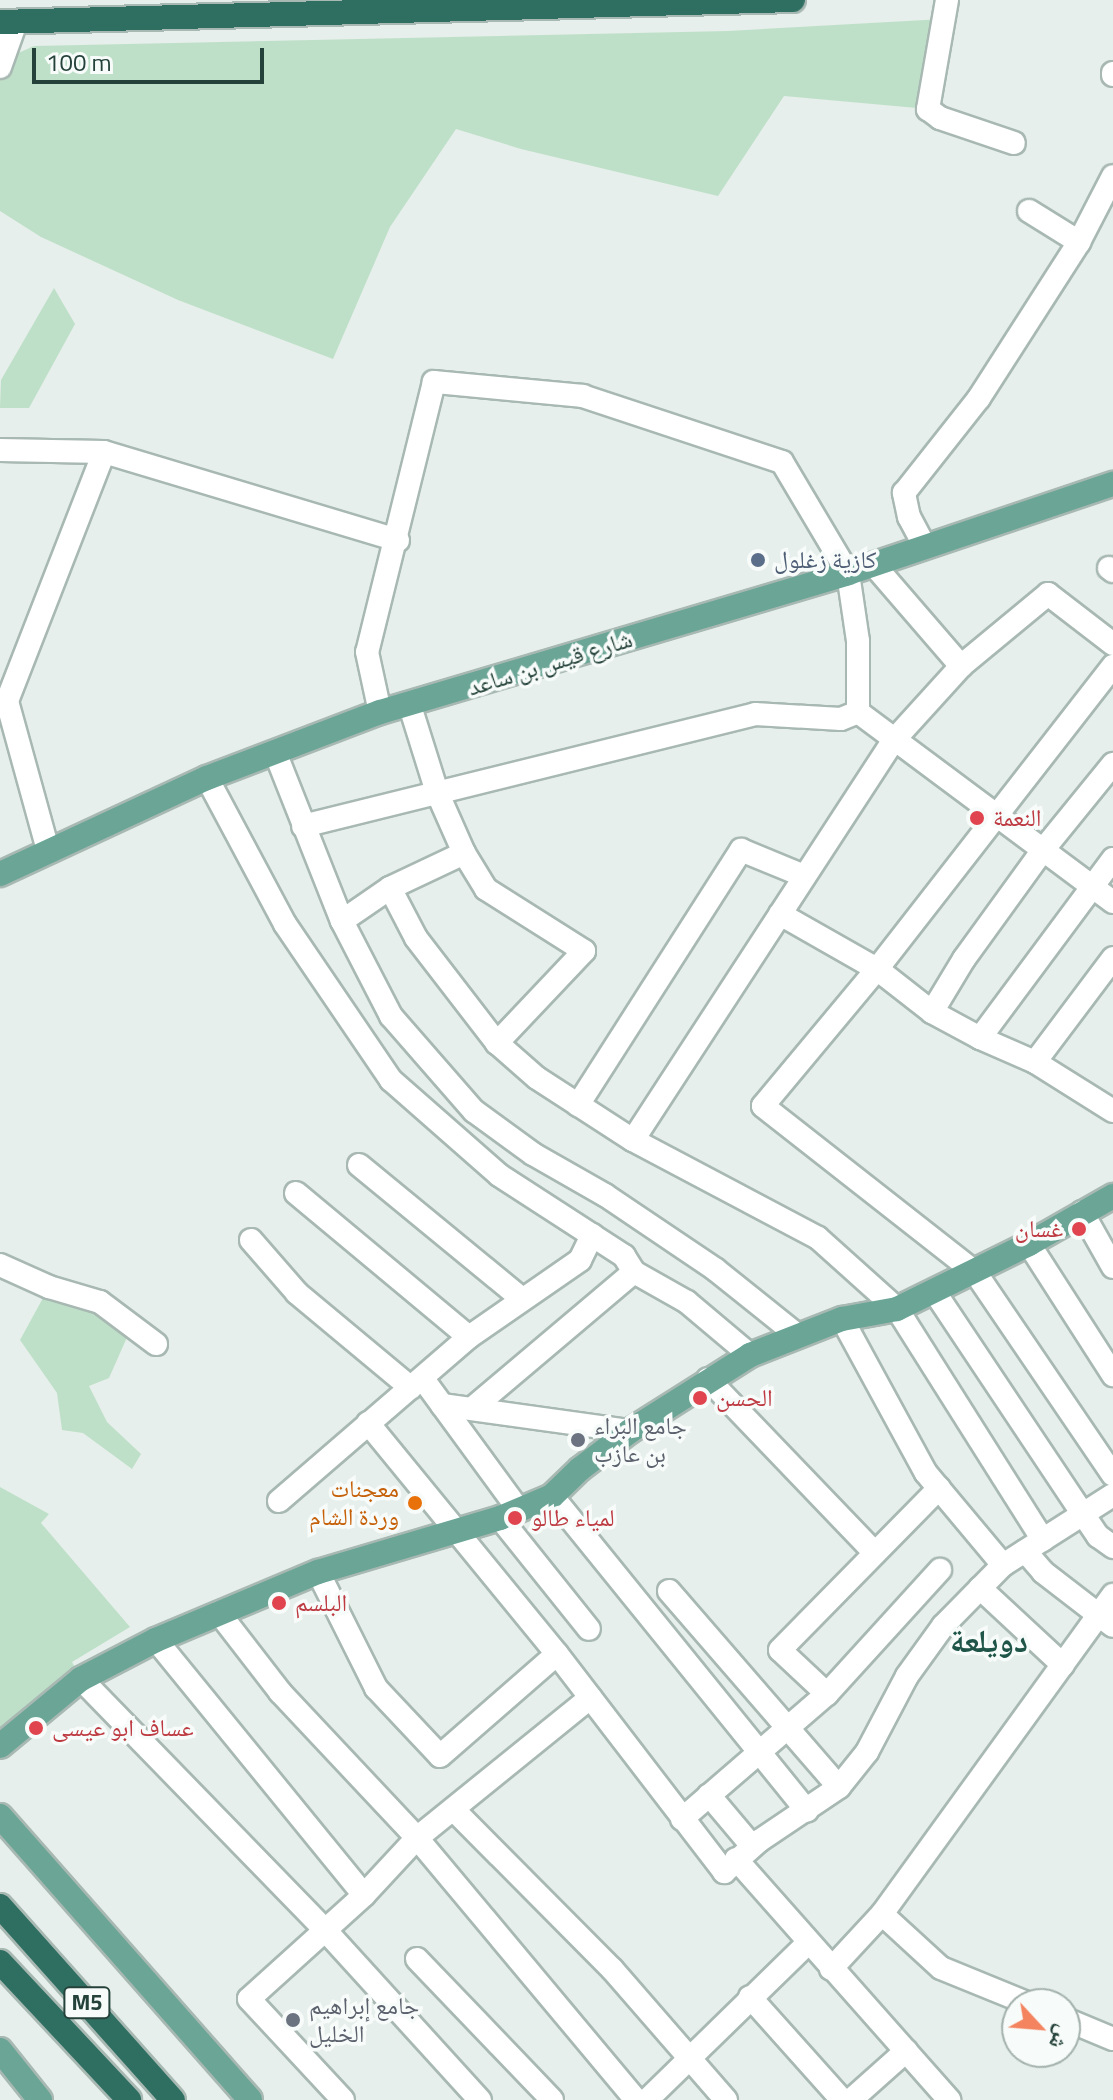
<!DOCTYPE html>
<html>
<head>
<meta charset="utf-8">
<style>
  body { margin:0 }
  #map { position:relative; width:1113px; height:2100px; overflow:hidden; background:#e6efeb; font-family:"Titillium Web","Noto Naskh Arabic",sans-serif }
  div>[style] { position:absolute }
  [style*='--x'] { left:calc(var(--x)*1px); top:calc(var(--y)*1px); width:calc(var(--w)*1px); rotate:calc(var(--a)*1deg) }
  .green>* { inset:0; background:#bfe0c8 }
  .roads { filter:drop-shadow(2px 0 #a8b8b2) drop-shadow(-2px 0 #a8b8b2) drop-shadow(0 2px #a8b8b2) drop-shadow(0 -2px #a8b8b2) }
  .minor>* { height:22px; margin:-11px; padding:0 11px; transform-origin:11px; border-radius:11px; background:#fff }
  .major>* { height:24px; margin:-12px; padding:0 12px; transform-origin:12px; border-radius:12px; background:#6aa596 }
  .highway>* { height:24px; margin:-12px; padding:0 12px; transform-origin:12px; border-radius:12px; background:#2f6f62 }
  .dots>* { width:22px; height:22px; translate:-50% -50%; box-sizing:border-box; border:4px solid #f7fbf9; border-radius:50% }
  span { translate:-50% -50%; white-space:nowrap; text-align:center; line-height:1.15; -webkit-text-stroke:7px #f7fbf9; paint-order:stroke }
  .shield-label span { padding:2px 6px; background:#f7fbf9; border:2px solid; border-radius:6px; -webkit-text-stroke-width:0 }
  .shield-label { font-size:22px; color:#24423a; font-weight:700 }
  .service-label { font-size:24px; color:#4e5e75 }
  .left { translate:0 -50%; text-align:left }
  .street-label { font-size:24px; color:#24423a }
  .health-label { font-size:24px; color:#be3a42 }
  .right { translate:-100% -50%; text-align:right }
  .worship-label { font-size:24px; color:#5b616d }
  .food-label { font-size:24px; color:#c56008 }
  .district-label { font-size:32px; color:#1f5548; font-weight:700 }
  .north { position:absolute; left:1001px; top:1988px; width:80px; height:80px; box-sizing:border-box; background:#f7fbf9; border:2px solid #a3b1ad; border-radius:50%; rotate:116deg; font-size:22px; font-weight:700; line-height:32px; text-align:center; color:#24423a }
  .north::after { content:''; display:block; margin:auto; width:28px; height:36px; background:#f4845f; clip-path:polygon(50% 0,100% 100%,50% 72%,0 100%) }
  .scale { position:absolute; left:32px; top:48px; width:232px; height:36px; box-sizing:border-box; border:4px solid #24423a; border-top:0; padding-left:10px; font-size:24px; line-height:28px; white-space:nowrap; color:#24423a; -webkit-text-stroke:6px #f7fbf9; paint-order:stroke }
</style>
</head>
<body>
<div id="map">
  <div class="green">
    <div style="clip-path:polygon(943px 19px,928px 109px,784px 96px,718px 196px,521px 149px,456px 129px,390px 227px,333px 359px,178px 300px,41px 237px,0 211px,0 77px,7px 58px,34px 46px,728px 31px)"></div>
    <div style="clip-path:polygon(54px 288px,75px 324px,29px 408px,0 408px,1px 380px)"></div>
    <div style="clip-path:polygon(49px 1287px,132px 1326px,109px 1378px,89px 1386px,107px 1422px,141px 1454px,132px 1469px,83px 1433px,62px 1430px,57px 1393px,20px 1340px)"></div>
    <div style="clip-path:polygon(0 1487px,49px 1514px,41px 1523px,130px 1627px,72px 1662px,81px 1679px,0 1746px)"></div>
  </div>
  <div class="roads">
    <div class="minor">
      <div style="--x:947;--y:0;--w:111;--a:99.9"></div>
      <div style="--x:928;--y:109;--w:15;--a:37"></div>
      <div style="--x:940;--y:118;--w:78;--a:18.7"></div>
      <div style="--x:0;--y:67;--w:48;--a:-70.4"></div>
      <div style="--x:1113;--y:73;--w:2;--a:90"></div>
      <div style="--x:1029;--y:211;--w:59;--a:31.8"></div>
      <div style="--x:0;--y:450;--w:104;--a:1.1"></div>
      <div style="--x:104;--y:452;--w:307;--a:16.7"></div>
      <div style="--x:924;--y:545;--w:32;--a:-118"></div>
      <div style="--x:909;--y:517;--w:25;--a:-102"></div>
      <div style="--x:904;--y:493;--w:121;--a:-51.7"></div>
      <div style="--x:979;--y:398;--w:185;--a:-57.3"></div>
      <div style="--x:1079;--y:242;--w:74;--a:-62.7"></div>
      <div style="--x:873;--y:564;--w:135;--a:49.2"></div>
      <div style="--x:1109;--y:568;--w:5;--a:37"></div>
      <div style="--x:1113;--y:666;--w:384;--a:127.9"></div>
      <div style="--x:877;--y:969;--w:178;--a:129.8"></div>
      <div style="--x:763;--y:1106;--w:269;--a:38.1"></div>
      <div style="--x:975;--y:1272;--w:245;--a:55.8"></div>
      <div style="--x:410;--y:706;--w:90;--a:72.6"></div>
      <div style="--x:437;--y:792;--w:67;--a:66.1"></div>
      <div style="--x:464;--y:853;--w:42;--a:58.6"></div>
      <div style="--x:486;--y:889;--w:116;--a:32.3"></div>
      <div style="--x:584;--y:951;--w:127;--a:133.4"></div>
      <div style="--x:858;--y:712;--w:318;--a:36.7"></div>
      <div style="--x:275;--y:752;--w:182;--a:68.4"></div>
      <div style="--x:342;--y:921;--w:107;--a:62.7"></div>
      <div style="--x:391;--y:1016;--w:126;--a:48.9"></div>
      <div style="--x:474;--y:1111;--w:73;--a:36.1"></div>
      <div style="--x:533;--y:1154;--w:83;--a:29.7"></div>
      <div style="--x:605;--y:1195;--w:134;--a:34"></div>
      <div style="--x:716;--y:1270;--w:104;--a:38.7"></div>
      <div style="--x:207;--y:778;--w:166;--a:61.9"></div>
      <div style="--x:285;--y:924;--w:189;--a:55.8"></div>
      <div style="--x:391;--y:1080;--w:144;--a:41.3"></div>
      <div style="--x:499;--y:1175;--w:149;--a:32.9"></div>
      <div style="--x:624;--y:1256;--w:19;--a:58"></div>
      <div style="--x:634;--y:1272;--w:61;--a:29.5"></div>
      <div style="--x:687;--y:1302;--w:82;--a:40.1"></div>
      <div style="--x:303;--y:826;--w:466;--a:-13.9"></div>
      <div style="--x:755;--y:714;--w:86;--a:3.3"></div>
      <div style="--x:841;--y:719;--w:18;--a:-22"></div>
      <div style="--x:858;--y:712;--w:71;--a:-90"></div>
      <div style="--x:858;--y:641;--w:69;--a:-98.4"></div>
      <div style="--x:848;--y:573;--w:129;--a:-120.7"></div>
      <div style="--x:782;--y:462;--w:210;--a:-161.7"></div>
      <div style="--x:583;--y:396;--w:150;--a:-174.6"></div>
      <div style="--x:434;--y:382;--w:278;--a:103.9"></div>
      <div style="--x:367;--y:652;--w:61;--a:77.8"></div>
      <div style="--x:48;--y:850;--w:155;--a:-105.4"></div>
      <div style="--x:7;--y:701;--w:267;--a:-68.7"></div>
      <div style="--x:390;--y:888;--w:56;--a:62.5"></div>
      <div style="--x:416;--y:938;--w:133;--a:52.4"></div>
      <div style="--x:497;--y:1043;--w:53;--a:41.2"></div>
      <div style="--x:537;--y:1078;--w:114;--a:32.9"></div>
      <div style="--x:633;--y:1140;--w:209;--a:27.9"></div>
      <div style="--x:818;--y:1238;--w:106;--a:41.9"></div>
      <div style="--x:897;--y:1309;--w:273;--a:57.7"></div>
      <div style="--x:780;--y:914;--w:112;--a:29.6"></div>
      <div style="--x:877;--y:969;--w:70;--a:38"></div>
      <div style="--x:932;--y:1012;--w:55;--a:28.4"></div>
      <div style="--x:980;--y:1038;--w:60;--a:23.6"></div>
      <div style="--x:1035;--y:1062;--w:92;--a:32.1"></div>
      <div style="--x:342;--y:921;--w:58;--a:-34.5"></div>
      <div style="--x:390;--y:888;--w:82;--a:-25.3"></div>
      <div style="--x:932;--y:1012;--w:62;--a:-58.9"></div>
      <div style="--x:964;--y:959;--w:135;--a:-54.1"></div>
      <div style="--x:1043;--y:850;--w:111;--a:-50.9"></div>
      <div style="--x:980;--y:1038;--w:223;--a:-53.4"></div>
      <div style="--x:1035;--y:1062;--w:130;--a:-53.1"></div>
      <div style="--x:578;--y:1105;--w:303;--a:-57.4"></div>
      <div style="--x:741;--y:850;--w:68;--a:22.4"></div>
      <div style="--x:633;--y:1140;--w:478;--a:-56.9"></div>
      <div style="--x:894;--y:740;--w:100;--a:-47.8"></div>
      <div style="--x:961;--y:666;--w:113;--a:-39.6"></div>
      <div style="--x:1048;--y:594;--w:82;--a:37.6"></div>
      <div style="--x:359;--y:1165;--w:211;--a:39.4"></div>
      <div style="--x:296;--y:1193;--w:225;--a:39.8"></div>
      <div style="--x:1082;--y:1212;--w:63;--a:60.6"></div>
      <div style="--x:251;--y:1240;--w:70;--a:49"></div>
      <div style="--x:297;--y:1293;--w:148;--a:39.8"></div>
      <div style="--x:1029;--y:1244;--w:156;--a:57.3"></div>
      <div style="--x:0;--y:1265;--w:54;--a:24.2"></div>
      <div style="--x:49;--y:1287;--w:53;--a:16.4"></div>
      <div style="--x:100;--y:1302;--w:70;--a:36.9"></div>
      <div style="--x:934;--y:1291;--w:268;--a:56.3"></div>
      <div style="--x:1083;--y:1514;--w:27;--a:56"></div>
      <div style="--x:1098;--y:1536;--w:19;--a:36"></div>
      <div style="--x:842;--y:1319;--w:175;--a:61.4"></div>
      <div style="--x:926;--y:1473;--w:120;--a:50.1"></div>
      <div style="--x:423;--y:1379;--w:162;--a:53.8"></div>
      <div style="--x:708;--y:1379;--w:241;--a:46.2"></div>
      <div style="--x:442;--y:1405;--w:190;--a:7.9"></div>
      <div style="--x:474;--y:1407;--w:209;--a:-40.2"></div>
      <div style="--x:368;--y:1423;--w:298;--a:50.7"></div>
      <div style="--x:557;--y:1654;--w:275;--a:52.5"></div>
      <div style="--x:724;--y:1872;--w:47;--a:-41.5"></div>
      <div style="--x:759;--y:1841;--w:97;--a:-34"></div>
      <div style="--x:839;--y:1787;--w:45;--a:-51.3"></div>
      <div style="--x:867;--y:1752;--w:86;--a:-62.2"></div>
      <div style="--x:907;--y:1676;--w:62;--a:-54.2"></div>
      <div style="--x:943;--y:1626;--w:86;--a:-45.5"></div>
      <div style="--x:1003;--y:1565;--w:130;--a:-32.5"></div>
      <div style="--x:552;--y:1496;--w:405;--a:51"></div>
      <div style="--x:279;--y:1501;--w:251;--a:-40.8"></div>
      <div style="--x:469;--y:1337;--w:135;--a:-34.7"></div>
      <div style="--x:580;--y:1260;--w:28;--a:-64"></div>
      <div style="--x:500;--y:1518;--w:142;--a:51.3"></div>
      <div style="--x:1025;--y:1551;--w:28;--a:49"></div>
      <div style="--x:1043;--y:1572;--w:88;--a:37.6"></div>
      <div style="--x:318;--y:1572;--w:130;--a:63.4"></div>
      <div style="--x:376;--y:1688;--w:93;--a:46.7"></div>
      <div style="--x:440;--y:1756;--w:155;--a:-41.1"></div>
      <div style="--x:980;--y:1588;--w:113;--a:42.9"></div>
      <div style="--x:669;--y:1591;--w:259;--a:49.1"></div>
      <div style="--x:219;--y:1613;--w:100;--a:52.3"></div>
      <div style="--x:280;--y:1692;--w:200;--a:46.8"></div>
      <div style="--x:417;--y:1838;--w:341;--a:50.1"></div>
      <div style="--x:156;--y:1640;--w:329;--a:50.8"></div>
      <div style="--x:81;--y:1679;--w:351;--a:45.8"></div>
      <div style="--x:326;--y:1931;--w:229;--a:47.7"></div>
      <div style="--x:827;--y:1694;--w:64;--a:-136.9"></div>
      <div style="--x:780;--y:1650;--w:227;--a:-45.5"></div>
      <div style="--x:709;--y:1795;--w:67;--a:49.9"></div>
      <div style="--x:455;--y:1811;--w:223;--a:45.2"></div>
      <div style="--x:612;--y:1969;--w:174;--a:49"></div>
      <div style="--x:682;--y:1819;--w:191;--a:-40.8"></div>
      <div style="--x:827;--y:1694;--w:168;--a:-47.7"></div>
      <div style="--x:736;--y:1859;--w:322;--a:48.5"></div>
      <div style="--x:882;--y:1914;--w:80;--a:42.5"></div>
      <div style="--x:941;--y:1968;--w:95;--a:22.2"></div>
      <div style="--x:417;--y:1959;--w:195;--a:46.2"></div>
      <div style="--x:831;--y:1969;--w:75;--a:-47.2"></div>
      <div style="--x:882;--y:1914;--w:394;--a:-54.1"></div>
      <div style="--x:750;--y:1997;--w:138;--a:48.2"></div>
      <div style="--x:1065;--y:2019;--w:52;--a:22.6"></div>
      <div style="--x:343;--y:2100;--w:138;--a:-132.9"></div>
      <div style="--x:249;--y:1999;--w:155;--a:-42.1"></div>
      <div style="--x:364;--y:1895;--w:78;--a:-47.1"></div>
      <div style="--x:417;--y:1838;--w:223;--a:-39"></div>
      <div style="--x:647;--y:2100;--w:225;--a:-44.3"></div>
      <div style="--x:851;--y:2100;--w:74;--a:-41.7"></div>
    </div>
    <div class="major">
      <div style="--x:0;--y:874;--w:228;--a:-24.9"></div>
      <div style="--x:207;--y:778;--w:185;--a:-20.9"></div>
      <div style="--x:380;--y:712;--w:488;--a:-16.5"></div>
      <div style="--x:848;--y:573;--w:280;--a:-18.6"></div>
      <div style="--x:0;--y:1746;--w:105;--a:-39.6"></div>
      <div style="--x:81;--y:1679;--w:85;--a:-27.5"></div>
      <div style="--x:156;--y:1640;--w:176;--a:-22.8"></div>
      <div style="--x:318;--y:1572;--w:190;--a:-16.5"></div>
      <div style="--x:500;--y:1518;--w:56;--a:-22.9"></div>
      <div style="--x:552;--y:1496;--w:39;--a:-44"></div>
      <div style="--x:580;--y:1469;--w:63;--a:-37.2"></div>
      <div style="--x:630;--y:1431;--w:142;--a:-32.3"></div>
      <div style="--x:750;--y:1355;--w:99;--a:-21.4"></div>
      <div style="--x:842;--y:1319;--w:56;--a:-10.3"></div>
      <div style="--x:897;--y:1309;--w:147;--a:-26.2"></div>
      <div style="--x:1029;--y:1244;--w:97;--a:-29.7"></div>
      <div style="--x:0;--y:1816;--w:378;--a:48.6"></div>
      <div style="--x:0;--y:2050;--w:64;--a:51.3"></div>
    </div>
    <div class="highway">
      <div style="--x:0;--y:22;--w:793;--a:-1.59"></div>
      <div style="--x:0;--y:1906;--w:260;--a:48.3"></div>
      <div style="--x:0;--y:1962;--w:189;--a:46.9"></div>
    </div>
  </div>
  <div class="dots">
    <div style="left:758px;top:560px;background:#5c6f8a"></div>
    <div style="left:977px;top:818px;background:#e0444e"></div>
    <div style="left:1079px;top:1229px;background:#e0444e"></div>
    <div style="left:700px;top:1398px;background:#e0444e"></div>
    <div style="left:578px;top:1440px;background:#6b7280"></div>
    <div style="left:415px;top:1503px;background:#e8710a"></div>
    <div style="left:515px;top:1518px;background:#e0444e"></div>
    <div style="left:279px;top:1603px;background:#e0444e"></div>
    <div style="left:36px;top:1728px;background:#e0444e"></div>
    <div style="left:293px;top:2020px;background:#6b7280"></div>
  </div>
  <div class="shield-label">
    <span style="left:87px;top:2003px">M5</span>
  </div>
  <div class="service-label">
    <span class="left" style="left:774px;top:560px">كازية زغلول</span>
  </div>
  <div class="street-label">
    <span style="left:550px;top:663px;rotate:-17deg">شارع قيس بن ساعد</span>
  </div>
  <div class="health-label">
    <span class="left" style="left:993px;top:818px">النعمة</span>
    <span class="right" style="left:1063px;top:1229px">غسان</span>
    <span class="left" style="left:716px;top:1398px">الحسن</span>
    <span class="left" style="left:531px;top:1518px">لمياء طالو</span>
    <span class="left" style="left:295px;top:1603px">البلسم</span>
    <span class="left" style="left:52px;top:1728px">عساف ابو عيسى</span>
  </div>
  <div class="worship-label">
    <span class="left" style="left:594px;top:1440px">جامع البراء<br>بن عازب</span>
    <span class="left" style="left:309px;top:2020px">جامع إبراهيم<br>الخليل</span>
  </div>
  <div class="food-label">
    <span class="right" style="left:399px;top:1503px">معجنات<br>وردة الشام</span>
  </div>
  <div class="district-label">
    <span style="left:989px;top:1640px">دويلعة</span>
  </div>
  <div class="north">ش</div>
  <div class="scale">100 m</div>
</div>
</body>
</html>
